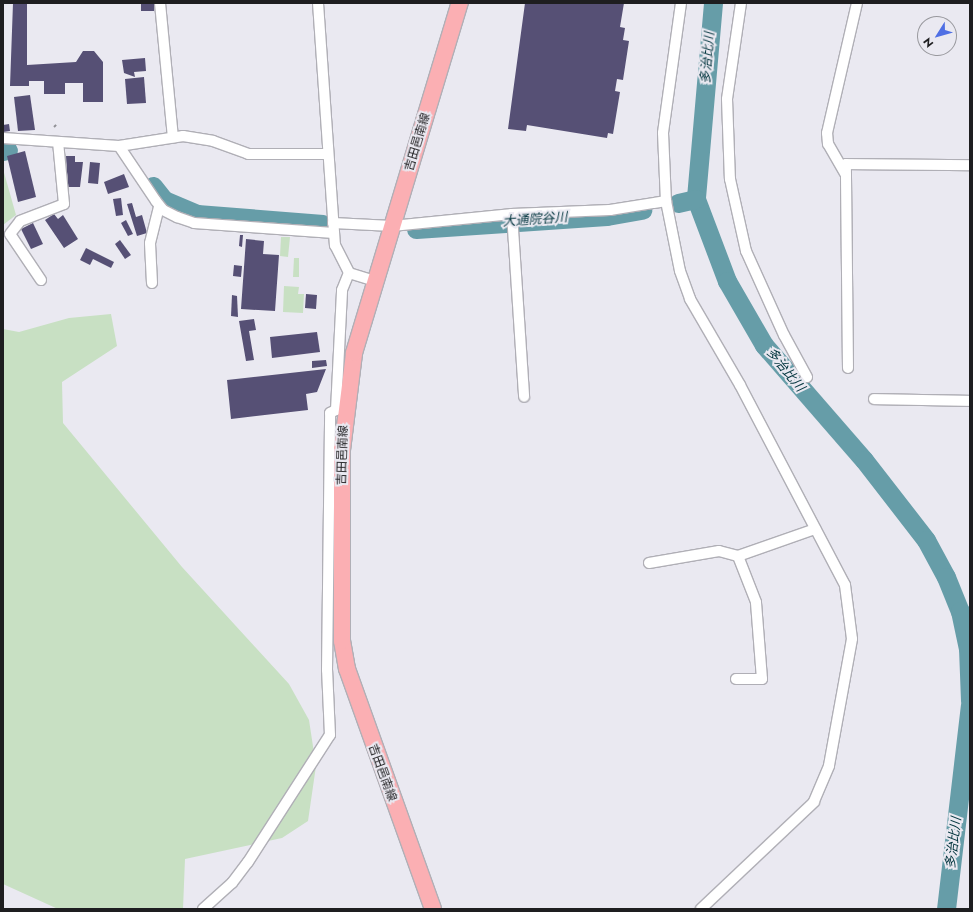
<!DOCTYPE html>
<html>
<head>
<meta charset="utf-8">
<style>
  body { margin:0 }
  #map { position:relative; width:973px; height:912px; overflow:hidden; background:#eae9f1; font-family:Jost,"Noto Sans JP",sans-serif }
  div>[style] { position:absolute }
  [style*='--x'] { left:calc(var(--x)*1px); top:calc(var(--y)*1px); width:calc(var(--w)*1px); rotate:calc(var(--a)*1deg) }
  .green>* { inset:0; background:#c8e0c3 }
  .river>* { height:19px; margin:-9.5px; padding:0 9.5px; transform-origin:9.5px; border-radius:9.5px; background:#669da8 }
  .building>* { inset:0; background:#565075 }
  .path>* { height:2px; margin-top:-1px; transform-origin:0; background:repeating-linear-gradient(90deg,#919196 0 4px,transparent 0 6px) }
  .roads { filter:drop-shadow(1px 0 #b0afb6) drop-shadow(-1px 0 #b0afb6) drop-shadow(0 1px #b0afb6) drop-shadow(0 -1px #b0afb6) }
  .minor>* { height:10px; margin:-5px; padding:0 5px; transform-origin:5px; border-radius:5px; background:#fff }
  .primary>* { height:16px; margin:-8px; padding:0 8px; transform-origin:8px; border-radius:8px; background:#fbafb3 }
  span { translate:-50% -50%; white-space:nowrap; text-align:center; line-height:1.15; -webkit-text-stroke:4px #eae9f1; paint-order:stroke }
  .street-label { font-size:12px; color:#1e1e20 }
  .water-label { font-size:13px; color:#00343d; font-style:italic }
  .frame { position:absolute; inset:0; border:4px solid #1e1e20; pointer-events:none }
  .north { position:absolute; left:917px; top:16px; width:40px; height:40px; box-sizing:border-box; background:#eae9f1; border:1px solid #98989d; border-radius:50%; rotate:233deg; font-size:11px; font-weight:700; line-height:16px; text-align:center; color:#1e1e20 }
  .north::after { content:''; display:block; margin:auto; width:14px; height:18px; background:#4f6fe4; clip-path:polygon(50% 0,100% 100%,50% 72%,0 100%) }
</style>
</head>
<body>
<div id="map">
  <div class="green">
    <div style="clip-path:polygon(3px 169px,16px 215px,3px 225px)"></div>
    <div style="clip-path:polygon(281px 237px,290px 237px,288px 257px,280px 256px)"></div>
    <div style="clip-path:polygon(294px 258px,299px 258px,299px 277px,293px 277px)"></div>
    <div style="clip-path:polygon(284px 286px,299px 287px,298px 294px,304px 294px,303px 313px,283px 312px)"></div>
    <div style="clip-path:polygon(111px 314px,117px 346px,62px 382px,63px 423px,182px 567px,289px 684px,309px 720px,316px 766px,308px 821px,282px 838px,185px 859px,183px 909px,58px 909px,3px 884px,3px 329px,19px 332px,69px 318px)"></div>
  </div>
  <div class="river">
    <div style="--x:713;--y:3;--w:197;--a:95"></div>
    <div style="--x:696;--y:199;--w:88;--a:69.3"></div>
    <div style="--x:727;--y:281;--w:74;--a:60"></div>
    <div style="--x:764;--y:345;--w:152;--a:49"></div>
    <div style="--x:864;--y:460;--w:101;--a:52.2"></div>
    <div style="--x:926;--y:540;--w:42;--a:61.6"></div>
    <div style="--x:946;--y:577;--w:37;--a:68"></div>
    <div style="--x:960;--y:611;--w:38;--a:78"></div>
    <div style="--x:968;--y:648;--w:53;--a:87.8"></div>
    <div style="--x:3;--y:151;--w:5;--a:-11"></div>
    <div style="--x:153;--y:186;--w:18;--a:52"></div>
    <div style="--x:164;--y:200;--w:36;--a:23"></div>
    <div style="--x:197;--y:214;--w:126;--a:4.5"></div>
    <div style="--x:678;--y:203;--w:18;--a:-13"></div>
    <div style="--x:416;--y:229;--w:191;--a:-3.9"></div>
    <div style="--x:607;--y:216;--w:36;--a:-10"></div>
    <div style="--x:946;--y:909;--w:205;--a:-83.3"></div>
  </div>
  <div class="building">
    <div style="clip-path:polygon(13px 3px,27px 3px,27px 65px,76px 62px,83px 51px,94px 51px,103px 62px,103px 102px,83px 102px,83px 83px,65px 83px,65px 94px,44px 94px,44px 81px,29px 81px,29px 86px,10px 86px)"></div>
    <div style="clip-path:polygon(141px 3px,154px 3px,154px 11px,141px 11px)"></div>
    <div style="clip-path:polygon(525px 3px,624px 3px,620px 27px,625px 28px,623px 40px,629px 41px,623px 80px,617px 79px,615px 91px,620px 92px,613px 134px,608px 133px,607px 138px,527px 125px,526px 131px,508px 129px)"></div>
    <div style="clip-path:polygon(145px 58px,146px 71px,134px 72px,135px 77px,124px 73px,122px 60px)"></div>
    <div style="clip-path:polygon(144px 77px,146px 103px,127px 104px,125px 79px)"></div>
    <div style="clip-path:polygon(30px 95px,35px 130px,18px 131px,14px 97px)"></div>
    <div style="clip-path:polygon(9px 124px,10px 131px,3px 132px,3px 125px)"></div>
    <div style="clip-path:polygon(25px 151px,36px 197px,18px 202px,7px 156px)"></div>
    <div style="clip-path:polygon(66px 156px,75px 156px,75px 162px,83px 162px,80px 187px,68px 187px)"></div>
    <div style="clip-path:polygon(90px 162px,100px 163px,98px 184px,88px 183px)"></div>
    <div style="clip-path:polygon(124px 174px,129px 187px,108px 194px,104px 182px)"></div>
    <div style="clip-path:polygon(121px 198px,123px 215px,116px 216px,113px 199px)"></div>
    <div style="clip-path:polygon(132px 203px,136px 217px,142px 215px,147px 233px,137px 236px,127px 204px)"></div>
    <div style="clip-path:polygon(54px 214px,58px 219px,63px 215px,78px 239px,64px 248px,45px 220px)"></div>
    <div style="clip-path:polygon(126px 220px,133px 234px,128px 236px,121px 223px)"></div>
    <div style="clip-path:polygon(33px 223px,43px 244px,31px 249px,21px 229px)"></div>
    <div style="clip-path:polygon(240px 235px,243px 235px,242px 247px,239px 246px)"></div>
    <div style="clip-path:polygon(246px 239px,264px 241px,263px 254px,279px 255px,275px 311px,241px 309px)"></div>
    <div style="clip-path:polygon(120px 240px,131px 255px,125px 259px,115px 244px)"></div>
    <div style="clip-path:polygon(86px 248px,114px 262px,111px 268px,93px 259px,90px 265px,80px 260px)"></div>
    <div style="clip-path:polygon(234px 265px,242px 266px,241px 277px,233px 276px)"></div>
    <div style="clip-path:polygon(306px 294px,317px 295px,316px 309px,305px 308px)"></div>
    <div style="clip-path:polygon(232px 295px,237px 296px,238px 317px,231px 316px)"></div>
    <div style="clip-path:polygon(254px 319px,256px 330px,249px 331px,254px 360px,246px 361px,239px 321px)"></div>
    <div style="clip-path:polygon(317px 332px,320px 352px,272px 358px,270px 337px)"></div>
    <div style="clip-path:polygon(326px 360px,327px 366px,312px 368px,312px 361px)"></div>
    <div style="clip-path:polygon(326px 369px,317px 392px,306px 394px,308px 410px,231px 419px,227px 380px)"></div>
  </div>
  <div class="path">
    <div style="--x:54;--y:127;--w:3;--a:-45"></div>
  </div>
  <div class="roads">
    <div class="minor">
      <div style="--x:160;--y:3;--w:135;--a:84.5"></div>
      <div style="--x:318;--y:3;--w:243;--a:86"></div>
      <div style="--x:335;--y:245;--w:31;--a:63"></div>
      <div style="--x:349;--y:273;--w:28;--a:17"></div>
      <div style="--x:681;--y:3;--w:131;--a:97.9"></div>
      <div style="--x:663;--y:133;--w:68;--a:87.5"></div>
      <div style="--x:666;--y:201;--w:71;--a:78.7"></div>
      <div style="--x:680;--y:271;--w:30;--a:70"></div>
      <div style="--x:690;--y:299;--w:99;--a:59.8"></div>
      <div style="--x:740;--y:385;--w:226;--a:62.3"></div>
      <div style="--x:845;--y:585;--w:54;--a:82.6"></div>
      <div style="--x:852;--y:639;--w:129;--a:100.3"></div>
      <div style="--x:829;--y:766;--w:39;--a:113"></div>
      <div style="--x:814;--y:802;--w:156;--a:136.6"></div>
      <div style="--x:741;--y:3;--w:97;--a:98.3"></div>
      <div style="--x:727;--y:99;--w:80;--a:87.9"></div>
      <div style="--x:730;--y:179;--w:74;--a:77.5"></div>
      <div style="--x:746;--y:251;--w:92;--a:65.7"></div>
      <div style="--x:784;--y:335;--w:48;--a:61.3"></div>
      <div style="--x:3;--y:138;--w:116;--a:3.9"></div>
      <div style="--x:119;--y:146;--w:65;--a:-8.9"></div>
      <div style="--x:183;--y:136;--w:30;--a:9"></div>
      <div style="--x:213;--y:141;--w:37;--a:20"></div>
      <div style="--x:248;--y:154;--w:78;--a:0"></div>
      <div style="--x:119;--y:146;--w:66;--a:56.1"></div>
      <div style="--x:156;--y:201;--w:11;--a:52"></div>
      <div style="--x:163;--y:210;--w:16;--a:27"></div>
      <div style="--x:177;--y:217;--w:18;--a:19"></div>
      <div style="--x:194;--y:223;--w:140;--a:4.1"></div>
      <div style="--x:846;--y:175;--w:36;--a:-120"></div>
      <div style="--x:828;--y:144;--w:11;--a:-95"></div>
      <div style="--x:827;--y:133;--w:133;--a:-77"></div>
      <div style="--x:512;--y:214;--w:98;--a:-2.3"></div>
      <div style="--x:610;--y:210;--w:57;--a:-9.1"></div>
      <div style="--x:333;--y:223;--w:59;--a:2.9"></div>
      <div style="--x:392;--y:226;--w:121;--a:-5.7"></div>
      <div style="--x:512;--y:214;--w:183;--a:86.2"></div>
      <div style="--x:41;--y:280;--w:55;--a:-124"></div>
      <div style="--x:10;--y:234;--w:16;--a:-52"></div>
      <div style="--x:20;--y:221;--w:47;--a:-21.1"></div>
      <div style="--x:64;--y:204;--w:62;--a:-95.5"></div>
      <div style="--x:152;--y:283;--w:40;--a:-92.9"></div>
      <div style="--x:150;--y:243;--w:38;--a:-76"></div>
      <div style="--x:848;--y:368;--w:204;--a:-90.6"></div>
      <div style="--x:846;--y:164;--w:124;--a:0.5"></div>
      <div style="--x:874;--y:399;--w:96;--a:1.2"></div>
      <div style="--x:649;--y:563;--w:71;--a:-9.7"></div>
      <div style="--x:719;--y:551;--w:20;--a:15"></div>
      <div style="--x:738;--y:556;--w:82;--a:-19.3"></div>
      <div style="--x:736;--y:679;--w:26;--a:0"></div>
      <div style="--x:762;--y:679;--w:77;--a:-94.5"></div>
      <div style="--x:756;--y:602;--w:49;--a:-111.4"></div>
      <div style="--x:203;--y:909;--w:39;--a:-42"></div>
      <div style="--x:232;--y:883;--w:26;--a:-53"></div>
      <div style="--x:248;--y:862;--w:151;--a:-57.2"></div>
      <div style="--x:330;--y:735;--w:65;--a:-92.6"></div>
      <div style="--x:327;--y:670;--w:257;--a:-89.3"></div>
      <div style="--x:330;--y:413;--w:7;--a:-27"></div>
      <div style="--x:336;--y:410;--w:120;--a:-87.1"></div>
      <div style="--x:342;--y:290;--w:18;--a:-68"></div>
    </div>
    <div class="primary">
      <div style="--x:433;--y:909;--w:255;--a:-109.7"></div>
      <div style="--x:347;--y:669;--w:28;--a:-100"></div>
      <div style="--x:342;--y:641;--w:191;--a:-90"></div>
      <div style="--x:342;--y:450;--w:98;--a:-82.9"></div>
      <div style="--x:354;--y:353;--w:366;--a:-73.2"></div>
    </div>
  </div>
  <div class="street-label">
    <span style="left:418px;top:142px;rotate:-73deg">吉田邑南線</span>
    <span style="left:343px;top:455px;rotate:-88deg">吉田邑南線</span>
    <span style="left:382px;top:773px;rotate:70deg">吉田邑南線</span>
  </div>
  <div class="water-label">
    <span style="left:708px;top:58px;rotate:-85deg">多治比川</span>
    <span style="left:535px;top:220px;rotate:-4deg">大通院谷川</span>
    <span style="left:785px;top:370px;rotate:51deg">多治比川</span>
    <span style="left:954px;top:843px;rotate:-83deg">多治比川</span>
  </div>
  <div class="frame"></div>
  <div class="north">N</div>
</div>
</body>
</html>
